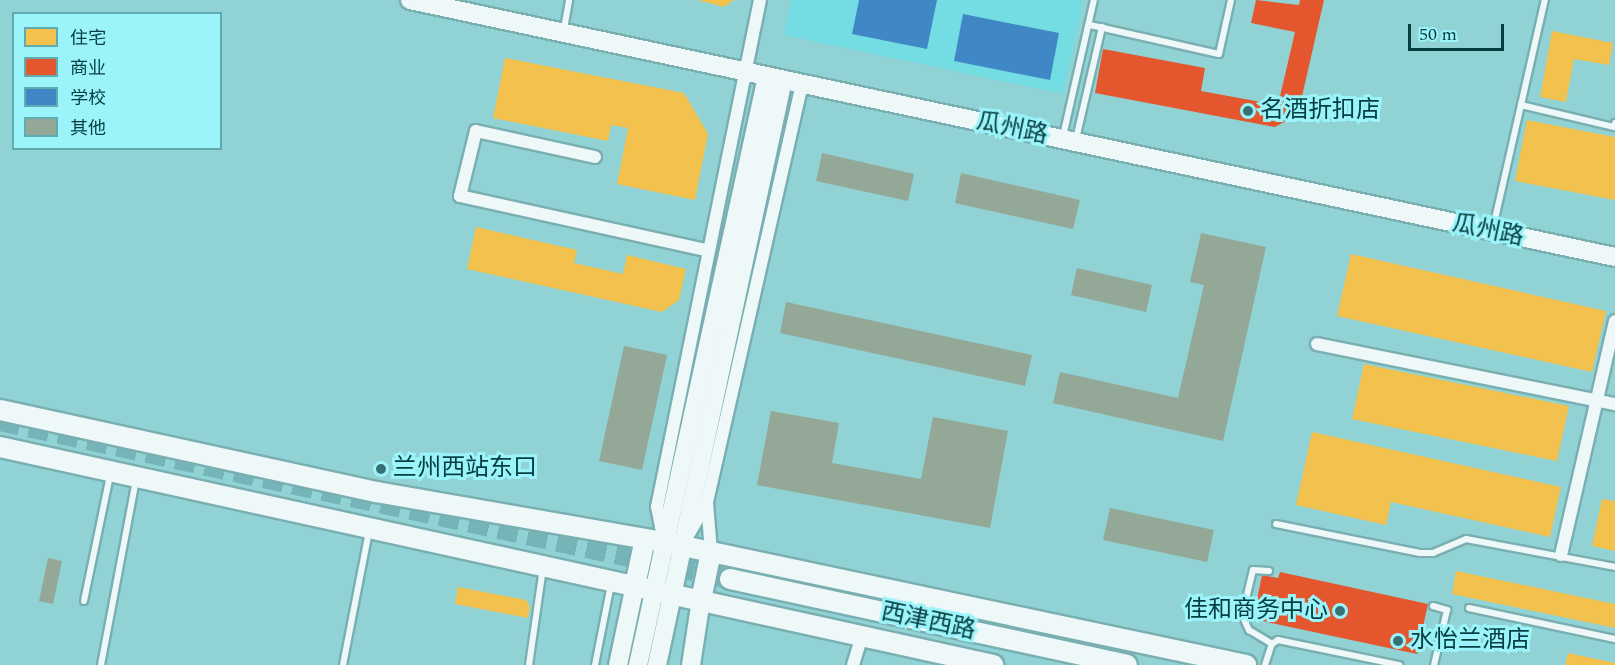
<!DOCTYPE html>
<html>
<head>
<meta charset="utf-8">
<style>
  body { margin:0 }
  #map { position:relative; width:1615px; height:665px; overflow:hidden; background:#91d2d5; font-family:Spectral,"Noto Sans SC",serif }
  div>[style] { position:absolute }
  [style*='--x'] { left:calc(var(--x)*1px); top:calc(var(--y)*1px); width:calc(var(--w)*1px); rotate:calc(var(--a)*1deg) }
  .built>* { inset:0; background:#74dce3 }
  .homes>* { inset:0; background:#f2c14e }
  .shops>* { inset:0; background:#e4572e }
  .schools>* { inset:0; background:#3f88c5 }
  .building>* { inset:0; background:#94a897 }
  .primary-tunnel>* { height:20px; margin-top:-10px; transform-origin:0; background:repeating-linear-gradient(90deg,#75b4b7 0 20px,transparent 0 30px) }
  .roads { filter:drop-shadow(2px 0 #7aafb2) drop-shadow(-2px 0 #7aafb2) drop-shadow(0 2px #7aafb2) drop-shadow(0 -2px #7aafb2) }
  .lane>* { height:6px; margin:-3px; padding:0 3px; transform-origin:3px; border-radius:3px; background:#eef8f9 }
  .street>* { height:12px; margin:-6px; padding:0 6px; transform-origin:6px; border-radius:6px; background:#eef8f9 }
  .secondary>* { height:18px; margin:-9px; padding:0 9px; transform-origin:9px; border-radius:9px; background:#eef8f9 }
  .primary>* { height:20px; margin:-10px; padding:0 10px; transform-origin:10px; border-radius:10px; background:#eef8f9 }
  .dots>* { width:16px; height:16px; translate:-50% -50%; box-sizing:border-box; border:3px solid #9bf4fa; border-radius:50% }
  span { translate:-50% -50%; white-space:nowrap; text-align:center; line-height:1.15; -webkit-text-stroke:6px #9bf4fa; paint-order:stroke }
  .poi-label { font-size:24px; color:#053e41 }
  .left { translate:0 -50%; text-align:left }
  .right { translate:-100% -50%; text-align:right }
  .street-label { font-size:24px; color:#053e41 }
  .legend { position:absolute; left:12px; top:12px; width:210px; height:138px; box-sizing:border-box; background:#9bf4fa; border:2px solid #5fabb0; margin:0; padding:8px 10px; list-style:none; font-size:18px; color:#053e41 }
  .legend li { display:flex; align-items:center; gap:12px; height:30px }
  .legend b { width:30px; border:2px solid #5fabb0 }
  .scale { position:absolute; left:1408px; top:24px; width:96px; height:27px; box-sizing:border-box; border:3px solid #053e41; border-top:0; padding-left:8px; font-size:18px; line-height:21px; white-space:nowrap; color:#053e41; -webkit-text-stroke:4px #9bf4fa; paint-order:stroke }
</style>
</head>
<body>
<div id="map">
  <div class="built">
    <div style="clip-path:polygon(791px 0,1083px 0,1063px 94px,784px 35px)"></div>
  </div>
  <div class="homes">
    <div style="clip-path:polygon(698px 0,734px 0,724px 7px)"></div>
    <div style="clip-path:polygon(1552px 31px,1613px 43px,1609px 65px,1574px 59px,1566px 102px,1540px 97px)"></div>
    <div style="clip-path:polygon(505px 58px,684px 93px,708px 134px,695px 200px,617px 184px,628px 128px,611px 125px,608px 141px,493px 118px)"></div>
    <div style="clip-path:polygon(1527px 120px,1615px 137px,1615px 200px,1515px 181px)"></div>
    <div style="clip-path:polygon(476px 227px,577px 250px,574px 263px,623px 274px,627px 255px,686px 269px,679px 300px,662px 312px,467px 269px)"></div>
    <div style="clip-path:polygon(1351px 254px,1606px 311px,1592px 372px,1337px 316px)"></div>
    <div style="clip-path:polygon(1364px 364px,1569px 406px,1557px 461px,1352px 419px)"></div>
    <div style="clip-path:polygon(1312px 432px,1561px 487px,1550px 537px,1391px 502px,1386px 525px,1296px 505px)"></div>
    <div style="clip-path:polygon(1602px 499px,1615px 501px,1615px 551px,1592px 546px)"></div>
    <div style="clip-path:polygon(1456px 571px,1615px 604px,1615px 628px,1452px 594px)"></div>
    <div style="clip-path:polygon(458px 587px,526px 600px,530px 607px,528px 618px,455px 604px)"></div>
    <div style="clip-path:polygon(1568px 653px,1615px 663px,1615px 665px,1565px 665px)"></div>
  </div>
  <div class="shops">
    <div style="clip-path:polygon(1256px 0,1299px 5px,1300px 0,1324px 0,1298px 114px,1275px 127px,1095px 93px,1103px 49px,1205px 68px,1201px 91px,1278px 105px,1295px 32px,1251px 23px)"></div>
    <div style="clip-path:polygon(1280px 572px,1428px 604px,1417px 654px,1253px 619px,1262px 575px,1278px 578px)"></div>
  </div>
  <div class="schools">
    <div style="clip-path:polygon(859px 0,937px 0,927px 49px,852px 34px)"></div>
    <div style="clip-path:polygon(963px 14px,1059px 33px,1050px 80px,954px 61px)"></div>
  </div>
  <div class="building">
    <div style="clip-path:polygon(822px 153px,914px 174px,908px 201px,816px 181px)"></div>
    <div style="clip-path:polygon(961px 173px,1080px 200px,1073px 229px,955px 203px)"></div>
    <div style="clip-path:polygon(1201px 233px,1266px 247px,1223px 441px,1053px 403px,1060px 372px,1178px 398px,1204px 285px,1190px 282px)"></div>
    <div style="clip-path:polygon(1077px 268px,1152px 285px,1146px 312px,1071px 295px)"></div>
    <div style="clip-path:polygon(786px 302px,1032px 355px,1025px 386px,780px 333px)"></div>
    <div style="clip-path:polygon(624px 346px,667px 355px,642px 470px,599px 461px)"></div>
    <div style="clip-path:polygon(771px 411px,839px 423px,832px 463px,921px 479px,933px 417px,1008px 431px,990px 528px,757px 485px)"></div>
    <div style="clip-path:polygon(1110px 508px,1214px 530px,1207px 562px,1103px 540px)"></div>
    <div style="clip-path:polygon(48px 558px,62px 561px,53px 604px,39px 601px)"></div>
  </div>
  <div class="primary-tunnel">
    <div style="--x:0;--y:421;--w:747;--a:12.21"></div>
  </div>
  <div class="roads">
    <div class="lane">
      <div style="--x:1090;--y:25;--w:132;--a:12.7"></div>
      <div style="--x:1219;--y:54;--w:55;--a:-77.5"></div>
      <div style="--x:564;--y:29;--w:29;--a:-80"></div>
      <div style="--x:1521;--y:105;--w:96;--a:13.3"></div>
      <div style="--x:1614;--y:127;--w:4;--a:-76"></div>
      <div style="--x:1063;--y:136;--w:139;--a:-77.2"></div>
      <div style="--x:1076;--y:139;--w:115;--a:-76.9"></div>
      <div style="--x:1493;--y:228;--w:234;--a:-77.2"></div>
      <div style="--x:1276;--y:524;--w:147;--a:11.4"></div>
      <div style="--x:1420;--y:553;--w:13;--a:0"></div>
      <div style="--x:1433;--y:553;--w:36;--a:-23"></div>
      <div style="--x:1466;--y:539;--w:152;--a:10.6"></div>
      <div style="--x:1269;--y:571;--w:16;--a:-176"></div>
      <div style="--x:1253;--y:570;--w:46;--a:103.7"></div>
      <div style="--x:1242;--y:615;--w:17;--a:65"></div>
      <div style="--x:1249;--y:630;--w:27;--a:31"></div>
      <div style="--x:84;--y:601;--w:128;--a:-78.3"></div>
      <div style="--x:1433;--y:606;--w:15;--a:16"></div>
      <div style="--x:1447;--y:610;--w:57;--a:103.3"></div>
      <div style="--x:1469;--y:608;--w:149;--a:12"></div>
      <div style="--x:101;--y:665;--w:189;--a:-79.3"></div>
      <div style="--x:343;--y:665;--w:136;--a:-79"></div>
      <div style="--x:529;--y:665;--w:98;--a:-81.8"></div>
      <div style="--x:595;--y:665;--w:83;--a:-78.8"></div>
      <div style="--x:1265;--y:665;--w:22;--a:-72"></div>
      <div style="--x:1272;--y:644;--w:7;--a:-34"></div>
      <div style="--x:1278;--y:640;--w:124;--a:11.7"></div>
    </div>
    <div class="street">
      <div style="--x:595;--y:157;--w:122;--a:-167.7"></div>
      <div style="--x:476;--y:131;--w:67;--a:103.8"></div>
      <div style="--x:460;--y:196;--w:252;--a:12.4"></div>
      <div style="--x:1317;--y:344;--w:304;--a:11.4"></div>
      <div style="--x:707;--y:503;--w:49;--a:85.3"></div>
      <div style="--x:690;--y:532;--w:34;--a:-60"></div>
      <div style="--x:707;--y:502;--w:429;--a:-77.2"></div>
      <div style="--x:663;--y:537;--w:31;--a:-101"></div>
      <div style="--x:657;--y:507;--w:517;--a:-78.52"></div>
      <div style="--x:1561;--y:555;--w:240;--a:-77"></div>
      <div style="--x:853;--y:665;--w:30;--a:-73"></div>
    </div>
    <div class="secondary">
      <div style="--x:410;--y:0;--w:1232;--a:12.04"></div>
      <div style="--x:618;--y:665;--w:82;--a:-78"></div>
      <div style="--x:638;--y:665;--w:602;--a:-77.63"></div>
      <div style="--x:657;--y:665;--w:598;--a:-77.85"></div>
      <div style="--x:691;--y:665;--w:66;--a:-81.3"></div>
    </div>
    <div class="primary">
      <div style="--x:0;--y:410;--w:386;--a:12.3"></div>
      <div style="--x:377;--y:492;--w:291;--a:9.9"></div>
      <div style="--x:664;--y:542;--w:595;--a:11.93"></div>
      <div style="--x:0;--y:447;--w:1017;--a:12.38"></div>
      <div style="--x:730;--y:579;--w:406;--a:12.2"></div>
      <div style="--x:635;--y:585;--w:47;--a:-77.7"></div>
      <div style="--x:701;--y:600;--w:49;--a:-78.2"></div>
    </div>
  </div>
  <div class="dots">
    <div style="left:1248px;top:111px;background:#367275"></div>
    <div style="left:381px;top:469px;background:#367275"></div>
    <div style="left:1340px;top:611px;background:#367275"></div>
    <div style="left:1398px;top:641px;background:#367275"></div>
  </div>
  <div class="poi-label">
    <span class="left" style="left:1260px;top:111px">名酒折扣店</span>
    <span class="left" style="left:393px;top:469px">兰州西站东口</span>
    <span class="right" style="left:1328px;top:611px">佳和商务中心</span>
    <span class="left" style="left:1410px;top:641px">水怡兰酒店</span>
  </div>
  <div class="street-label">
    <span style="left:1012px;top:129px;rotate:12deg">瓜州路</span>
    <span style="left:1488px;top:231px;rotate:12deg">瓜州路</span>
    <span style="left:928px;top:622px;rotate:12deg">西津西路</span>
  </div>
  <ul class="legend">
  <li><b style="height:16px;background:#f2c14e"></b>住宅</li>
  <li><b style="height:16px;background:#e4572e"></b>商业</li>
  <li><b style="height:16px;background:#3f88c5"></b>学校</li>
  <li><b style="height:16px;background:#94a897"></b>其他</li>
  </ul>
  <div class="scale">50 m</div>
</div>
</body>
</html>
